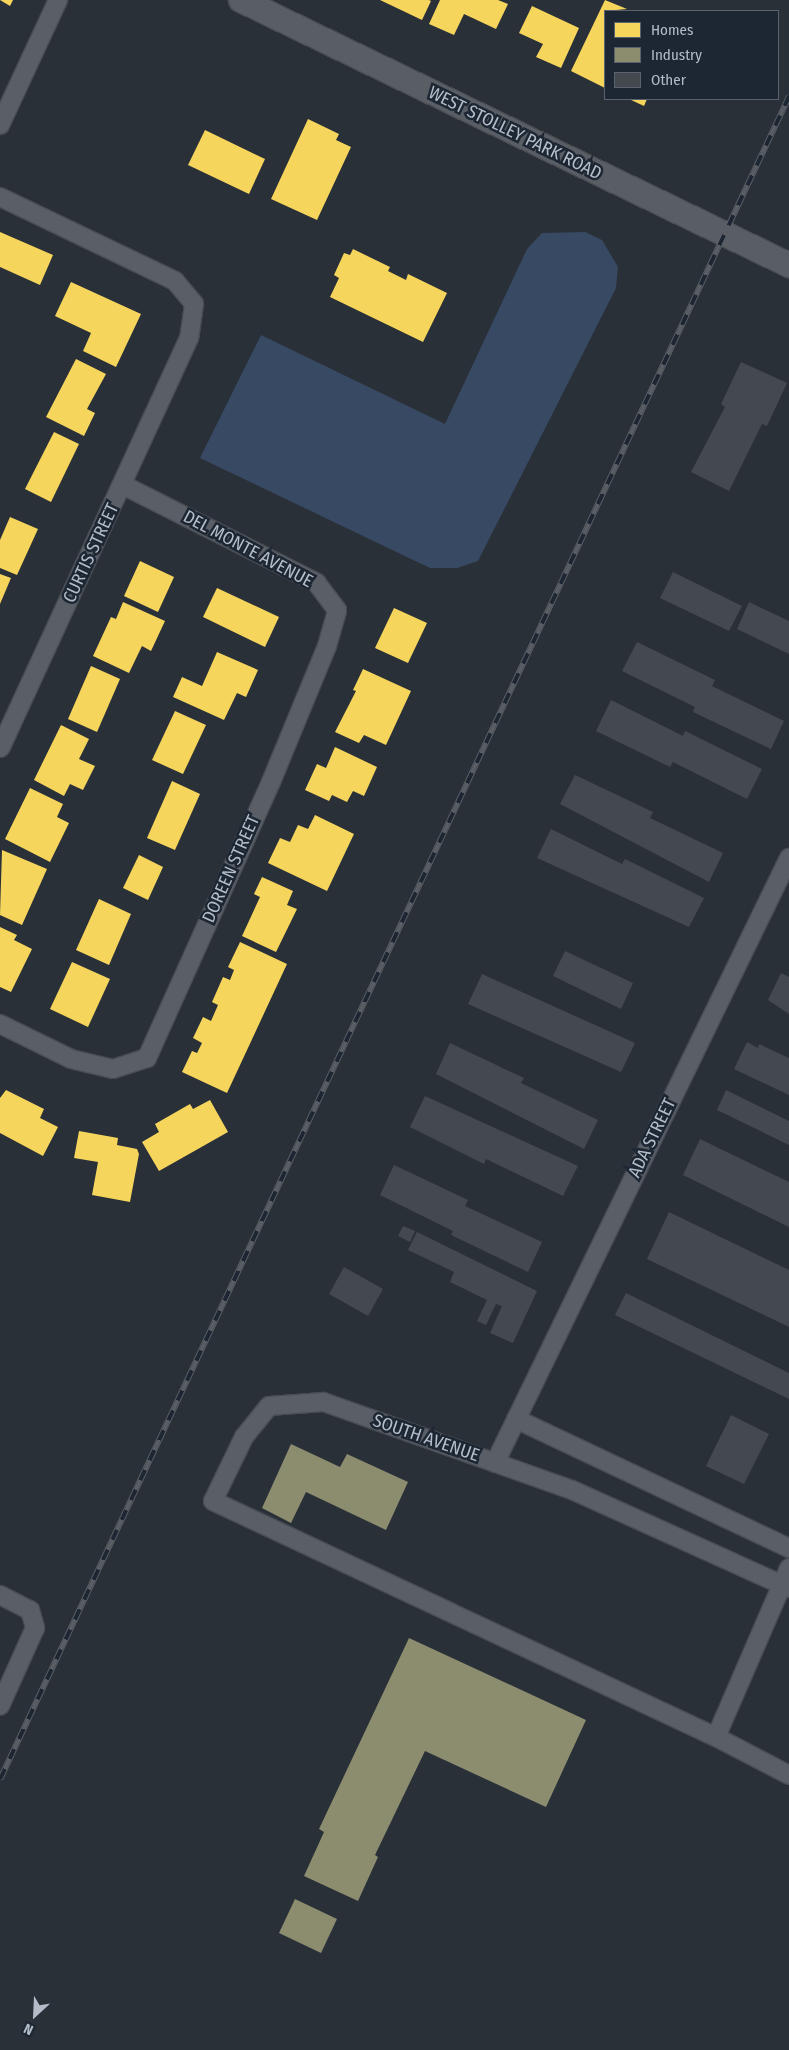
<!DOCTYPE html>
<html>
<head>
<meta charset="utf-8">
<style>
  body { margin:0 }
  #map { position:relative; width:789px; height:2050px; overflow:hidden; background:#2a3038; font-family:"Fira Sans Condensed",sans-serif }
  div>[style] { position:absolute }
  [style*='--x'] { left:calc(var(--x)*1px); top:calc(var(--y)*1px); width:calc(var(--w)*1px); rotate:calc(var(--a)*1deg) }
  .water>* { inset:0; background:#384963 }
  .homes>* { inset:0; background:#f6d55c }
  .industry>* { inset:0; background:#8c8c6e }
  .building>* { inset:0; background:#444950 }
  .roads { filter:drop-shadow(1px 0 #484c53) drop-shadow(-1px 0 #484c53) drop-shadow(0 1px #484c53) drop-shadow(0 -1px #484c53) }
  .street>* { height:18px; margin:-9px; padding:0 9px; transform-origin:9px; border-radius:9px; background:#5a5e66 }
  .secondary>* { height:24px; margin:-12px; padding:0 12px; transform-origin:12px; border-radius:12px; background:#595d64 }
  .rail>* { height:5.5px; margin-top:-2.75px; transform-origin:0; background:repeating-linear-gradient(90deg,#1d2633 0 11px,#595d64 0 22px); box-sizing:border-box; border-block:1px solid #595d64 }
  span { translate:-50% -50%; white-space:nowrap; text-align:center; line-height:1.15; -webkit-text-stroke:5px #1d2633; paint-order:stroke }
  .street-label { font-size:18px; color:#b4bcc9 }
  .legend { position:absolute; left:604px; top:10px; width:175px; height:90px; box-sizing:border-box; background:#1d2633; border:1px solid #59626f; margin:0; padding:6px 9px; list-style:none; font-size:15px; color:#b4bcc9 }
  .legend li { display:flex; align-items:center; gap:10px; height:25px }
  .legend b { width:25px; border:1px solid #59626f }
  .north { position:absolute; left:10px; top:1990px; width:50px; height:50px; -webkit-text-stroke:4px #1d2633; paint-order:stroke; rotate:205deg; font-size:14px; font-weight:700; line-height:20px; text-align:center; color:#b4bcc9 }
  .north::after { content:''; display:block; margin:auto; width:18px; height:22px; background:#b4bcc9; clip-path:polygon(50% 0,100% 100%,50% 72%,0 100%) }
</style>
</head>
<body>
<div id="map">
  <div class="water">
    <div style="clip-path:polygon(585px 232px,602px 240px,618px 267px,616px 288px,478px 561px,457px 568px,430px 568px,200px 458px,261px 335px,445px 424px,527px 249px,542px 233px)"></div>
  </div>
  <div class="homes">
    <div style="clip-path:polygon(0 0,13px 0,10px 6px)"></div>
    <div style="clip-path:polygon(380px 0,429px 0,431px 1px,422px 20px)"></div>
    <div style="clip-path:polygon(440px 0,498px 0,508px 4px,496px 29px,464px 14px,454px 35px,429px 24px)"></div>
    <div style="clip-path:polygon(605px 0,627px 9px,605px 11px,605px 88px,571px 71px)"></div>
    <div style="clip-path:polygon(532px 6px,579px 28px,561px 68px,536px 57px,543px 44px,519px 33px)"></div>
    <div style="clip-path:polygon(629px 99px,647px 99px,644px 106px)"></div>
    <div style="clip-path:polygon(308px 119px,339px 134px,336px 140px,351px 147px,317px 220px,271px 199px)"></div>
    <div style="clip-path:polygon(205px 130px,265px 159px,249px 194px,188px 165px)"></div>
    <div style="clip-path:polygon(0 232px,53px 255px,40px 285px,0 267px)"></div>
    <div style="clip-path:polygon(353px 249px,390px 267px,388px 271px,406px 280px,408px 274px,447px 293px,423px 342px,330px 297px,339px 278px,334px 275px,344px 253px,350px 255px)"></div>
    <div style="clip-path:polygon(71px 282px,141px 314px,116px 367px,83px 351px,91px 333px,55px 316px)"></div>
    <div style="clip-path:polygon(76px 359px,106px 374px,87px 409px,95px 413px,84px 436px,46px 417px)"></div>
    <div style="clip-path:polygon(54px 432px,79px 444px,51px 502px,25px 489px)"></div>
    <div style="clip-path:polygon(10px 517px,38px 529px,17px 575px,0 568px,0 540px)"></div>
    <div style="clip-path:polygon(140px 561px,174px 577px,158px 612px,124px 596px)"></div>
    <div style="clip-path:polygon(0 574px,11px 578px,0 604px)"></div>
    <div style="clip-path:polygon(217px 588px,279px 617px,265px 647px,203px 617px)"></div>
    <div style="clip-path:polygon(123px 602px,165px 621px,151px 651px,142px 646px,129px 673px,93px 656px,111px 617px,116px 619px)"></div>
    <div style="clip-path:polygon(394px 608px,427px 623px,408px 663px,375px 648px)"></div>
    <div style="clip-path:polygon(217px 652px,258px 670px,246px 697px,237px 693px,224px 720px,173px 697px,182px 677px,202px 686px)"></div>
    <div style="clip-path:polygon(91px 666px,120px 679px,97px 732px,68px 719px)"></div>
    <div style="clip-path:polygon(363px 669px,411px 691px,386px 745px,364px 735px,359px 743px,335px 732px,356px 691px,353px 690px)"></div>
    <div style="clip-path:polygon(175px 711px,206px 725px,183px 774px,152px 760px)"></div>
    <div style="clip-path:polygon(61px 725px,89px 739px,79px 759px,95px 766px,83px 790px,70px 784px,64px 796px,34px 780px)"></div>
    <div style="clip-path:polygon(335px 747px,377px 767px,364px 796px,353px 791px,347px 802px,332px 795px,329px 801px,305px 790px,317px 764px,326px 768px)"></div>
    <div style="clip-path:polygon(172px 781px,200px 794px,175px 850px,147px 838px)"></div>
    <div style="clip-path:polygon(30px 788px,63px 804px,57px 817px,69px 823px,50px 862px,5px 839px)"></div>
    <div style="clip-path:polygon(315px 815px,354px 834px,327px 891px,268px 863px,280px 838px,290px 842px,298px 825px,308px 829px)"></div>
    <div style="clip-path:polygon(2px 850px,47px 869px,22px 925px,0 915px)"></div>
    <div style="clip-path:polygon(139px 855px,163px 867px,148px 900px,123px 888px)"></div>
    <div style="clip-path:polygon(262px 877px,293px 891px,287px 905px,297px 909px,276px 952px,242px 936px,260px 897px,254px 894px)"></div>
    <div style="clip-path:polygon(99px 899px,131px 914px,109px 965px,76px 950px)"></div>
    <div style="clip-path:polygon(0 927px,17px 935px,14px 940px,32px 949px,11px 992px,0 987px)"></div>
    <div style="clip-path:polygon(240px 942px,287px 964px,227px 1093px,182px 1072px,192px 1051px,197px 1053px,202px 1043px,193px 1038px,203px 1017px,211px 1021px,218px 1005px,212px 1002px,223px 977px,230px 980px,234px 970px,228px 967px)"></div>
    <div style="clip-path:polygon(72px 962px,110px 979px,88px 1027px,50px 1009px)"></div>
    <div style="clip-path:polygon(6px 1090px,44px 1109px,40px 1118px,58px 1127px,43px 1156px,0 1133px,0 1098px)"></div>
    <div style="clip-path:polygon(210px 1100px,228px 1132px,159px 1171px,142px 1142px,159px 1132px,155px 1124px,190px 1104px,193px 1109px)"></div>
    <div style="clip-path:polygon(79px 1131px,118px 1138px,117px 1145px,137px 1149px,139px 1154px,130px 1202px,92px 1195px,98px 1162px,74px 1158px)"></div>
  </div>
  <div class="industry">
    <div style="clip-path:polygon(291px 1444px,340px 1467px,347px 1454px,408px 1482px,386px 1530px,306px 1492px,291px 1523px,262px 1508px)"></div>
    <div style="clip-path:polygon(409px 1638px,586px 1720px,546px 1807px,425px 1751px,375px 1855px,378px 1857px,358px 1901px,304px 1876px,324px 1832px,319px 1829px)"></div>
    <div style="clip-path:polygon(295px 1899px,337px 1919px,321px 1953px,279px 1933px)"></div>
  </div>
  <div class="building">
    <div style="clip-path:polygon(741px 362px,787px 383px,767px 426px,762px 424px,729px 491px,691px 472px,725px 407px,721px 404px)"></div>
    <div style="clip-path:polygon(673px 572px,742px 606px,729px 631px,660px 598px)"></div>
    <div style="clip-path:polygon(749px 602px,789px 621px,789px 654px,737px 629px)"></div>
    <div style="clip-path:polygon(637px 642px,715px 680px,712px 686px,784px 721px,771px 749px,693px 712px,695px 707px,622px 671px)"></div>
    <div style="clip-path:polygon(611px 700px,683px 736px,685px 731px,762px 769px,747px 799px,673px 762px,670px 767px,596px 731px)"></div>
    <div style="clip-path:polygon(575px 775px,653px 812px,650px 818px,723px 853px,709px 882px,560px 804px)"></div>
    <div style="clip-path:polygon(551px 829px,622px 864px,625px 859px,704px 898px,689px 927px,537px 858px)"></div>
    <div style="clip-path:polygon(565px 951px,633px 983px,621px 1009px,553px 976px)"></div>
    <div style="clip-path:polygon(781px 973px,789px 977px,789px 1014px,768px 1000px)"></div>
    <div style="clip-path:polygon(482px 974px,635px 1043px,621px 1072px,468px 1004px)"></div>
    <div style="clip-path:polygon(747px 1042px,758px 1048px,759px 1044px,789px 1058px,789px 1095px,734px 1069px)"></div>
    <div style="clip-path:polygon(450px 1043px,524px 1078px,521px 1083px,598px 1120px,584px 1149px,436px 1074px)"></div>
    <div style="clip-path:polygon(726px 1090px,789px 1121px,789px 1145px,717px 1110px)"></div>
    <div style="clip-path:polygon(425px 1096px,578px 1166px,563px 1196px,486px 1159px,484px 1164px,410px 1127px)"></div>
    <div style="clip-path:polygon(700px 1139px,789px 1182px,789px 1227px,683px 1175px)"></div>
    <div style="clip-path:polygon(394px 1165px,468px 1200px,465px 1206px,542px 1242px,528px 1272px,451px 1235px,453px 1231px,380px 1195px)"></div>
    <div style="clip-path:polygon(669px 1212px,789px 1270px,789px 1327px,647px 1259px)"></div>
    <div style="clip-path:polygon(403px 1226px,415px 1231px,410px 1242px,398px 1236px)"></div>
    <div style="clip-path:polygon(417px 1232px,537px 1291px,513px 1343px,490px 1333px,502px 1306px,496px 1304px,486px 1325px,477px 1321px,487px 1300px,450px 1282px,454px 1272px,408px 1250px)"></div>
    <div style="clip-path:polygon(344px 1267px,383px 1289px,368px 1316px,329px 1294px)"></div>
    <div style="clip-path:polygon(626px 1293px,789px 1373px,789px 1399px,615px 1315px)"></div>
    <div style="clip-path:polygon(731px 1415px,769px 1434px,744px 1484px,706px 1466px)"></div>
  </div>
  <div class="roads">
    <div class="street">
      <div style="--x:0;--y:125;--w:138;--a:-65.1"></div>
      <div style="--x:0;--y:197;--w:194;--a:25.6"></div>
      <div style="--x:175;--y:281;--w:30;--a:50"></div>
      <div style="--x:194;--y:304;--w:34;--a:98"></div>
      <div style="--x:189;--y:338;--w:451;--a:114.7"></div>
      <div style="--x:0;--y:1024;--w:79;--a:26.2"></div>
      <div style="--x:71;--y:1059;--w:43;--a:13.4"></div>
      <div style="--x:113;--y:1069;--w:36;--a:-18"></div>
      <div style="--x:147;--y:1058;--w:303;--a:-65.8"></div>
      <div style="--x:271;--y:782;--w:147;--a:-67.6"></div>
      <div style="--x:327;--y:646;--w:37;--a:-74"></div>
      <div style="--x:337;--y:610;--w:34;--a:-127"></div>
      <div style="--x:317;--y:583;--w:217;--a:-153.2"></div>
      <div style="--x:516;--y:1419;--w:302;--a:25.3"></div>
      <div style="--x:495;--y:1463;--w:673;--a:-64.08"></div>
      <div style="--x:789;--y:1588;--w:238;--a:-155.7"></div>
      <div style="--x:572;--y:1490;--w:264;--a:-160.5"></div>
      <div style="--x:323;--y:1402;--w:54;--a:175.8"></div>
      <div style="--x:269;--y:1406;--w:40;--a:129"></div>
      <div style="--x:244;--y:1437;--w:71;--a:115.8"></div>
      <div style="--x:213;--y:1501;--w:556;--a:25.14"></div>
      <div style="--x:716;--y:1737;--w:82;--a:27.5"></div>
      <div style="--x:0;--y:1595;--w:34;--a:27"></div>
      <div style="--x:30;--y:1610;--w:19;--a:74"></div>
      <div style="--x:35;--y:1628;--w:85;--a:114.2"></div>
      <div style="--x:716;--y:1737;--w:184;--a:-66.6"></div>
    </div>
    <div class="secondary">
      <div style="--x:241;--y:0;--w:609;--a:25.81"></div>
    </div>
  </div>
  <div class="rail">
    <div style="--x:0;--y:1779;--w:1859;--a:-64.88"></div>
  </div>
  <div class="street-label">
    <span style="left:515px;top:133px;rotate:26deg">WEST STOLLEY PARK ROAD</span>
    <span style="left:248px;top:549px;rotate:28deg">DEL MONTE AVENUE</span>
    <span style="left:91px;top:553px;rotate:-65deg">CURTIS STREET</span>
    <span style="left:231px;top:869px;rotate:-66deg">DOREEN STREET</span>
    <span style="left:652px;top:1138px;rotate:-64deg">ADA STREET</span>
    <span style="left:426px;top:1438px;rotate:19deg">SOUTH AVENUE</span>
  </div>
  <ul class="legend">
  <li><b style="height:14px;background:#f6d55c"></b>Homes</li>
  <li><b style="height:14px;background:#8c8c6e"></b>Industry</li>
  <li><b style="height:14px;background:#444950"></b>Other</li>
  </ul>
  <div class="north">N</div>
</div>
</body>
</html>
